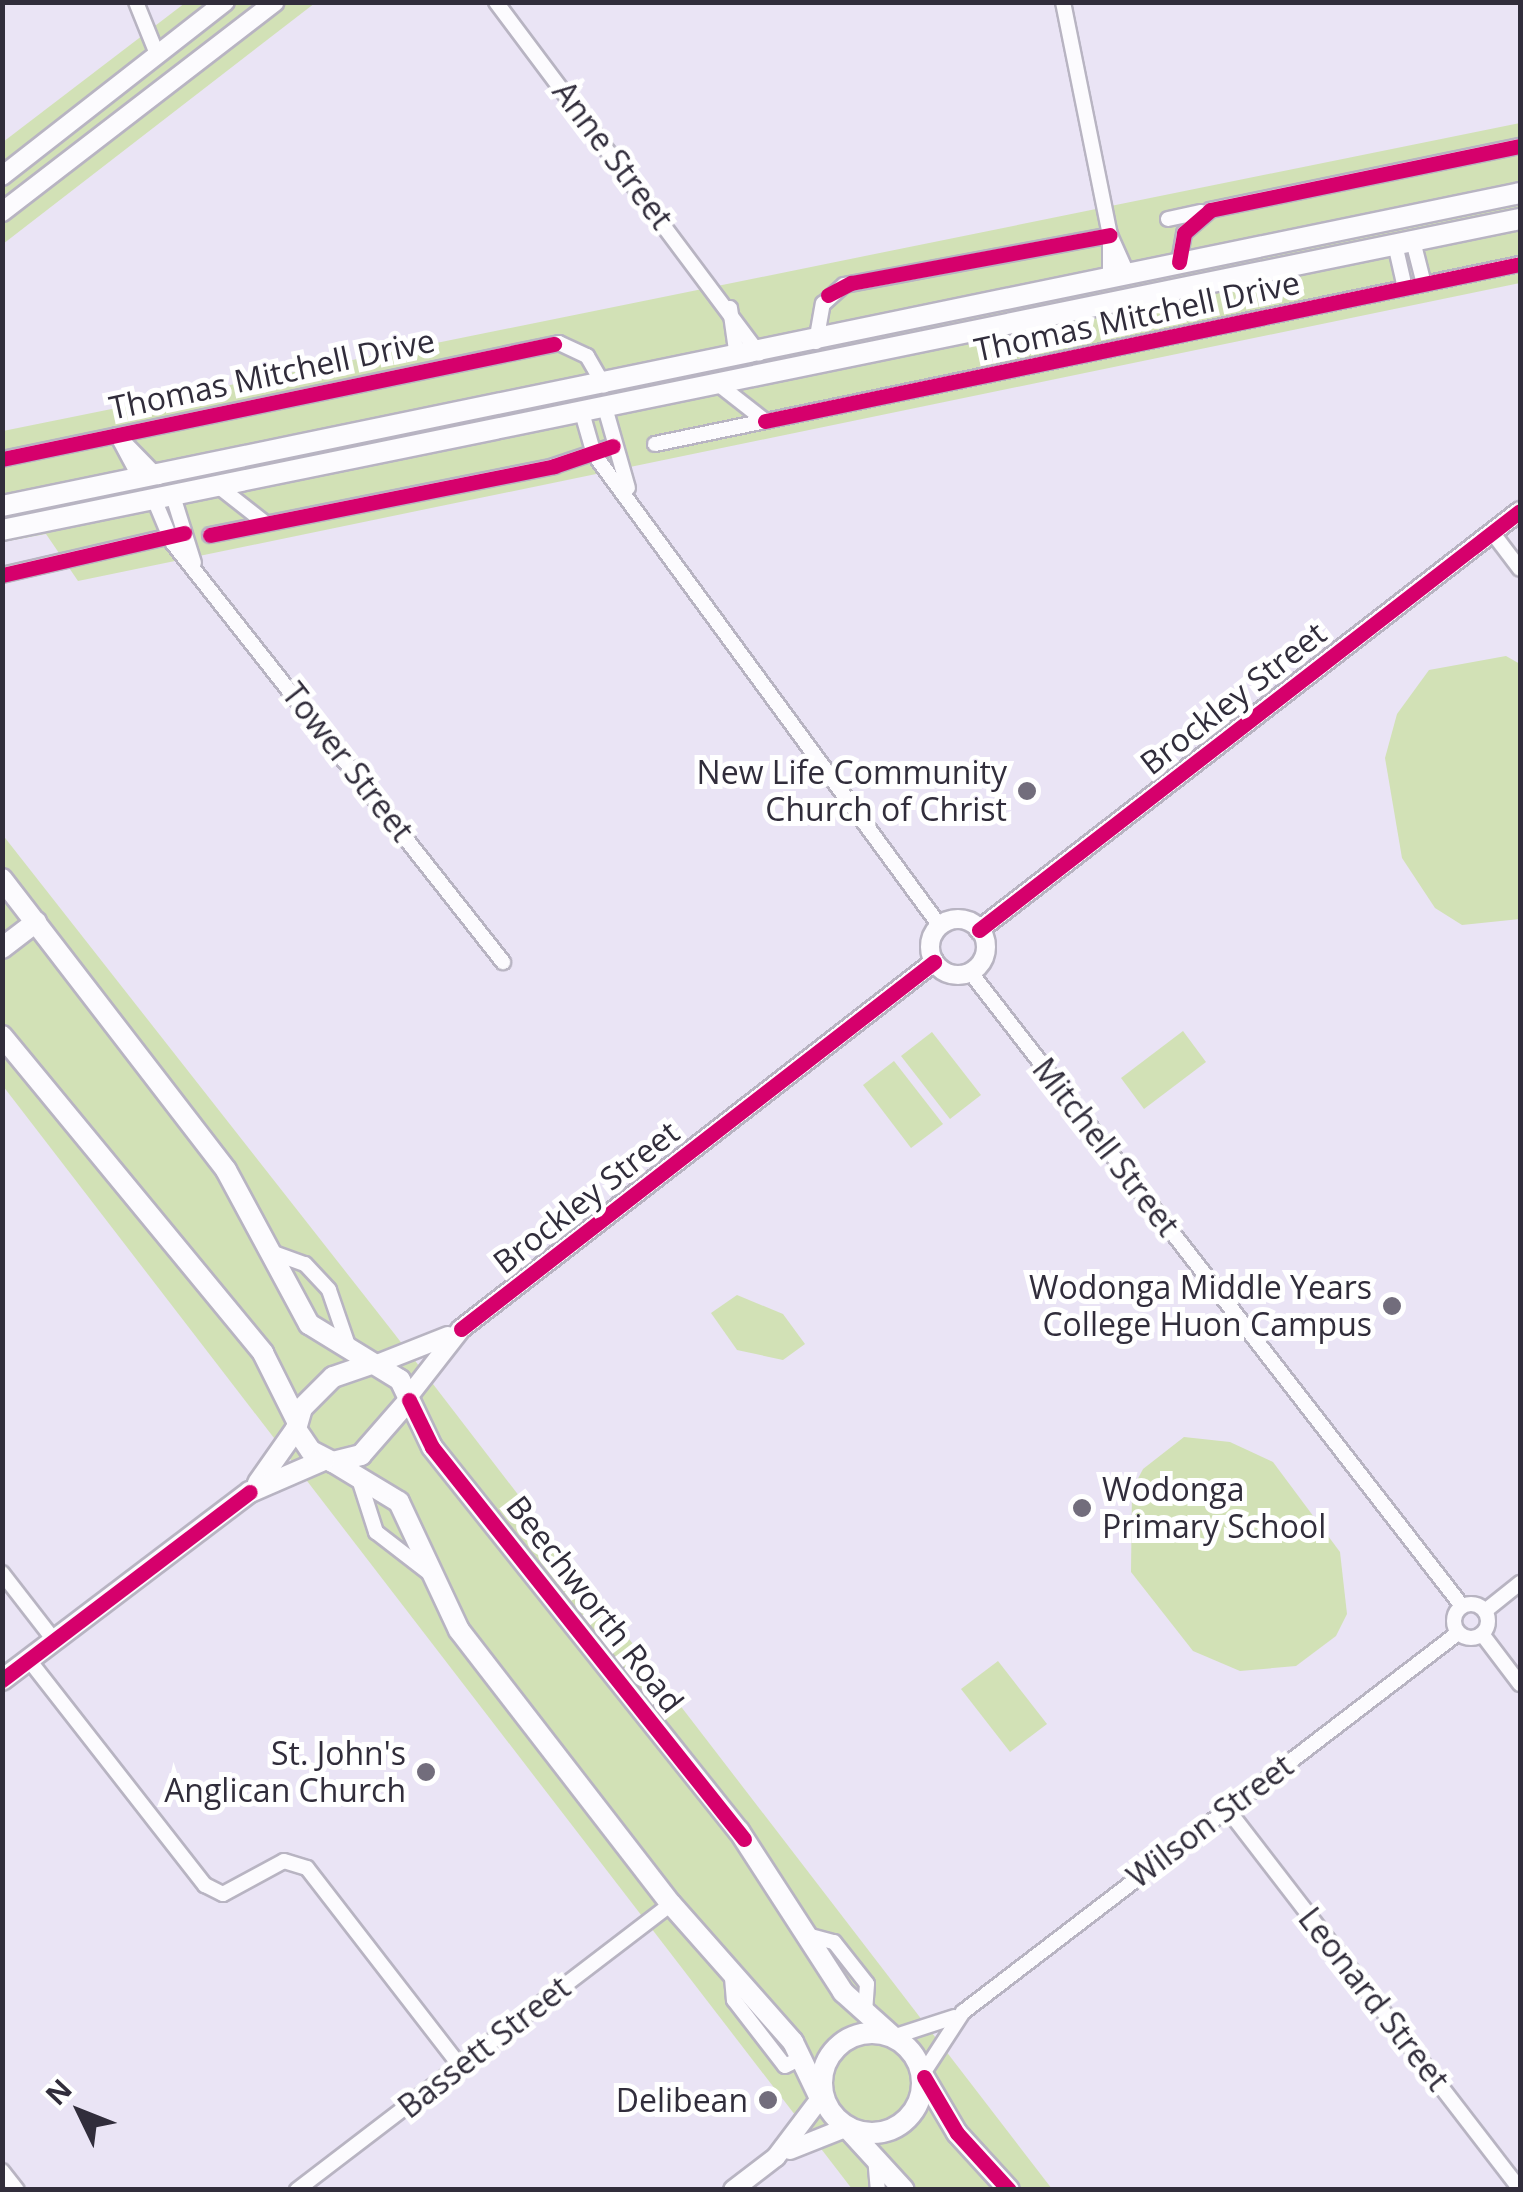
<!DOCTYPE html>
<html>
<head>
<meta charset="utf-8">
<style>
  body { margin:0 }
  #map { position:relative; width:1523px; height:2192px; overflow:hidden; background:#eae4f5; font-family:"Open Sans",sans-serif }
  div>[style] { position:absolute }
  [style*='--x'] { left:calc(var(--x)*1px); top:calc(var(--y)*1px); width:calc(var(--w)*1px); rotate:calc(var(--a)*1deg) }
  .green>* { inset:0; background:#d2e1b6 }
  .roads { filter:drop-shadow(2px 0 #b8b4c2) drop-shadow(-2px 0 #b8b4c2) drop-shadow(0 2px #b8b4c2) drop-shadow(0 -2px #b8b4c2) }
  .minor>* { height:14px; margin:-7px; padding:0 7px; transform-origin:7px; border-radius:7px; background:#fcfbfe }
  .minor>.ring { margin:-7px; padding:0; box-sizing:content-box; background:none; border:14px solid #fcfbfe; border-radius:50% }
  .tertiary>* { height:18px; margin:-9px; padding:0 9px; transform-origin:9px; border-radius:9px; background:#fcfbfe }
  .tertiary>.ring { margin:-9px; padding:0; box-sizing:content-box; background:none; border:18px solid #fcfbfe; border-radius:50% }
  .secondary>* { height:20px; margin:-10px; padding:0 10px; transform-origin:10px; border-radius:10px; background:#fcfbfe }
  .secondary>.ring { margin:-10px; padding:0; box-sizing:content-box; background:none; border:20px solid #fcfbfe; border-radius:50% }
  .cycleway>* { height:15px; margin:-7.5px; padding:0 7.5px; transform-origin:7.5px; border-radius:7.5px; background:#d6006c }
  .dots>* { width:28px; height:28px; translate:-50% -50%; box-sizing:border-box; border:5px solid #fff; border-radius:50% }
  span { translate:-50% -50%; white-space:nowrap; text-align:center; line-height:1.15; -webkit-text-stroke:10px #fff; paint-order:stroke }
  .street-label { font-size:32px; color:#312d3b }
  .poi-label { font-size:32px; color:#312d3b }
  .right { translate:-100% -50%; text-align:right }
  .left { translate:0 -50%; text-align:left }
  .frame { position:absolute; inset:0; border:5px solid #312d3b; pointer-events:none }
  .north { position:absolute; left:30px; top:2062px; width:100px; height:100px; -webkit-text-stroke:8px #fff; paint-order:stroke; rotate:313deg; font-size:28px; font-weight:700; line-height:40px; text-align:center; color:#312d3b }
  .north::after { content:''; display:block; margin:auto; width:35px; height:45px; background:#312d3b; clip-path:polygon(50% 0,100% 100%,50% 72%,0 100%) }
</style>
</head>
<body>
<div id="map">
  <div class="green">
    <div style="clip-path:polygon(185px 3px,315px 3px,3px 244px,3px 142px)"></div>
    <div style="clip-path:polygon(1520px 123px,1520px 283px,78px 581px,46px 534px,3px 542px,3px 431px)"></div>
    <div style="clip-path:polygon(1506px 656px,1520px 664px,1520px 919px,1462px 925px,1435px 908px,1402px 858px,1385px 758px,1397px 714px,1429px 670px)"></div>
    <div style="clip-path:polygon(2px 834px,393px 1332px,1052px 2189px,852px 2189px,3px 1086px)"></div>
    <div style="clip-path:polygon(1183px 1031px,1206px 1062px,1144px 1109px,1121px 1078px)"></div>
    <div style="clip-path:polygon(932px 1032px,981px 1095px,950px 1119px,901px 1056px)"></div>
    <div style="clip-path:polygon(894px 1061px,943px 1124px,911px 1148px,863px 1085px)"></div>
    <div style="clip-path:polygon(737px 1295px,783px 1314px,805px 1344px,783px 1360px,737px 1350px,711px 1313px)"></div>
    <div style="clip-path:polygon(1184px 1437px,1230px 1442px,1273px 1462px,1340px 1552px,1347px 1614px,1336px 1636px,1296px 1666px,1240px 1671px,1193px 1651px,1131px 1572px,1132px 1490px,1143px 1469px)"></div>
    <div style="clip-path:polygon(998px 1661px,1047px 1724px,1010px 1752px,961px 1689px)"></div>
  </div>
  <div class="roads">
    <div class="minor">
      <div style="--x:136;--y:2;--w:56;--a:68"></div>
      <div style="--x:496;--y:2;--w:439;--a:53.2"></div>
      <div style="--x:1063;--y:2;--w:238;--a:78.6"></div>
      <div style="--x:1110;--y:235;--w:42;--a:65.9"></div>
      <div style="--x:1168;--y:219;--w:34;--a:-12"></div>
      <div style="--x:1413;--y:241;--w:44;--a:75.7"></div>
      <div style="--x:1395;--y:244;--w:45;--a:77.2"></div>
      <div style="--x:1179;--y:262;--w:29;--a:-80"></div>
      <div style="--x:1184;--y:233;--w:35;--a:-41"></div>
      <div style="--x:1210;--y:210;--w:317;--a:-11.7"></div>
      <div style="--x:1110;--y:276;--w:41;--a:-90"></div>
      <div style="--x:730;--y:308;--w:49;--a:81.9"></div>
      <div style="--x:816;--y:342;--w:39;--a:-80"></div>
      <div style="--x:823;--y:304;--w:28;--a:-42"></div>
      <div style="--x:844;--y:285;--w:271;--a:-10.6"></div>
      <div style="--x:722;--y:387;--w:53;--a:38.2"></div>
      <div style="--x:606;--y:411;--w:80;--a:74.1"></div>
      <div style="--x:583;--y:416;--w:40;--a:74"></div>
      <div style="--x:594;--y:454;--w:585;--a:53.76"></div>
      <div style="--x:117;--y:435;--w:59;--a:45.7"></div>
      <div style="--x:117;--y:435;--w:51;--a:61.9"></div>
      <div style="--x:655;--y:444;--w:884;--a:-11.76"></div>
      <div style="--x:2;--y:459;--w:569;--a:-11.76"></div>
      <div style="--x:559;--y:343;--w:31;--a:25"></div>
      <div style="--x:587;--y:356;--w:34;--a:60"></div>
      <div style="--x:218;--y:486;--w:60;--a:38.2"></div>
      <div style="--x:173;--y:496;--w:70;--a:72.6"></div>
      <div style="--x:154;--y:499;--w:47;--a:67.3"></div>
      <div style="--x:172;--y:542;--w:535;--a:51.76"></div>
      <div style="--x:1492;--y:532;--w:46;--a:52.9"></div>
      <div style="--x:210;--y:535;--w:351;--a:-11.3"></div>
      <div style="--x:554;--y:466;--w:62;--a:-18.7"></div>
      <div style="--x:2;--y:575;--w:187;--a:-13"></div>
      <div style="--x:971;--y:973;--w:801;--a:52.2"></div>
      <div style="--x:274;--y:1253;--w:33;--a:20"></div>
      <div style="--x:305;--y:1264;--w:35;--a:47"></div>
      <div style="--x:329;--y:1290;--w:65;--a:71"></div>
      <div style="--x:358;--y:1476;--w:59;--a:72.2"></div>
      <div style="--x:376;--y:1532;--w:72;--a:37.7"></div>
      <div style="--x:2;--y:1573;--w:85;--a:52.2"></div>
      <div class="ring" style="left:1454px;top:1604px;width:20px;height:20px"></div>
      <div style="--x:1485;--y:1611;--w:45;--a:-38.7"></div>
      <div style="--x:1482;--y:1634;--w:63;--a:52.8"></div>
      <div style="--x:29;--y:1660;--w:286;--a:52"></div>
      <div style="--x:205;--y:1885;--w:20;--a:27"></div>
      <div style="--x:223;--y:1894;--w:69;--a:-28.4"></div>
      <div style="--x:284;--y:1861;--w:24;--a:17"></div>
      <div style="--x:307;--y:1868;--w:250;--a:52.3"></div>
      <div style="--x:1228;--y:1810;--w:478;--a:52.4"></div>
      <div style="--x:807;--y:1935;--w:28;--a:15"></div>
      <div style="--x:834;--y:1942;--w:53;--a:51.8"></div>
      <div style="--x:867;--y:1984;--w:31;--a:94"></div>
      <div style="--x:732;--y:1978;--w:22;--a:85"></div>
      <div style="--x:734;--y:2000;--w:83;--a:52.3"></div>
      <div style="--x:785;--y:2066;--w:20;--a:-27"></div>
      <div style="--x:896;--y:2036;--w:61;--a:-18.1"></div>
      <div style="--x:924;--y:2072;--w:72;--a:-57"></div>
      <div style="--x:963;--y:2012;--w:623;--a:-37.44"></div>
      <div style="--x:875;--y:2157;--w:33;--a:85"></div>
      <div style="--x:2;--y:2171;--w:24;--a:52"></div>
      <div style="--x:297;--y:2190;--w:471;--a:-37.4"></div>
    </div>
    <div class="tertiary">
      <div style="--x:2;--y:176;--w:283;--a:-38"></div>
      <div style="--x:2;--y:212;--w:344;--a:-37.6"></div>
      <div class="ring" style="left:930px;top:919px;width:38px;height:38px"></div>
      <div style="--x:979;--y:930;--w:684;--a:-37.76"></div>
      <div style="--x:377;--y:1364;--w:76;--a:-21.5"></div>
      <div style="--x:408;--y:1397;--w:86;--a:-52.1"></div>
      <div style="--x:461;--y:1329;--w:599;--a:-37.81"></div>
      <div style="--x:790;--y:2150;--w:59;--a:-21.8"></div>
      <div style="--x:733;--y:2190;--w:54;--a:-37.5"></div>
      <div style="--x:776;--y:2157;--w:71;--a:-53"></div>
    </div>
    <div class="secondary">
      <div style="--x:2;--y:506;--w:1550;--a:-11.65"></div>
      <div style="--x:2;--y:530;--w:1550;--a:-11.58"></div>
      <div style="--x:2;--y:879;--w:367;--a:52.4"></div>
      <div style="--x:226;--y:1170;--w:175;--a:61.7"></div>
      <div style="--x:309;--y:1324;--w:107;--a:31.6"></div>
      <div style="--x:400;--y:1380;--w:74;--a:64.5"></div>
      <div style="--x:432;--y:1447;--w:492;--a:51.4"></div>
      <div style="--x:739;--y:1831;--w:192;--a:57.1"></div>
      <div style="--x:843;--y:1992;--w:64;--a:41.9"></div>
      <div style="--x:2;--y:948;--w:43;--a:-37.4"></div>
      <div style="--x:2;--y:1036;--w:411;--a:50.5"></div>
      <div style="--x:263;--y:1353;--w:74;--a:63.4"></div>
      <div style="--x:371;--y:1364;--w:40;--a:161.1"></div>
      <div style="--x:333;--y:1377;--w:44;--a:135"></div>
      <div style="--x:302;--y:1408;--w:22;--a:106"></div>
      <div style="--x:296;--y:1429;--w:27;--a:56"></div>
      <div style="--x:311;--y:1451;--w:25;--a:27"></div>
      <div style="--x:333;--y:1462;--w:29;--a:-14"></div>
      <div style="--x:361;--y:1455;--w:73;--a:-48.9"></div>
      <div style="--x:333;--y:1462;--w:77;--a:31.2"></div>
      <div style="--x:399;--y:1502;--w:141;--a:64.9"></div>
      <div style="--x:459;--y:1630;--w:346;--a:52.3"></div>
      <div style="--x:671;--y:1904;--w:184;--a:48.5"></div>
      <div style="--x:793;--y:2042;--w:60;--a:64.3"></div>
      <div style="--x:258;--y:1483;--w:66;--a:-54.9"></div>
      <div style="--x:2;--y:1680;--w:311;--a:-37.2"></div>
      <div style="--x:250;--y:1492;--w:81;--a:-23.4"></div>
      <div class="ring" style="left:822px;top:2033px;width:80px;height:80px"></div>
      <div style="--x:924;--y:2077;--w:65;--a:59.5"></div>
      <div style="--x:957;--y:2133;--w:77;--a:47.6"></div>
      <div style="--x:849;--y:2130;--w:81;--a:47.5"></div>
    </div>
  </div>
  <div class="cycleway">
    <div style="--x:1179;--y:262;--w:29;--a:-80"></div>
    <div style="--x:1184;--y:233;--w:35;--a:-41"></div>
    <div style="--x:1210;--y:210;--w:317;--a:-11.7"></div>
    <div style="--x:828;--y:295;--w:26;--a:-28"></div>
    <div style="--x:851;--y:283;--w:263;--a:-10.5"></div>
    <div style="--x:765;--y:421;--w:771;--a:-11.75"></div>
    <div style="--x:2;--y:459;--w:564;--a:-11.77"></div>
    <div style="--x:210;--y:535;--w:351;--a:-11.3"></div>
    <div style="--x:554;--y:466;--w:62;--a:-18.7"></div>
    <div style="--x:2;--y:575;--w:187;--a:-13"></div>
    <div style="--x:979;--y:930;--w:684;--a:-37.76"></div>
    <div style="--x:461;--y:1329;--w:599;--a:-37.81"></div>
    <div style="--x:409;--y:1400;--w:52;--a:63.9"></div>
    <div style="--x:432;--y:1447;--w:501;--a:51.48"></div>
    <div style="--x:2;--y:1680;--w:311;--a:-37.2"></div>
    <div style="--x:924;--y:2077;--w:65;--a:59.5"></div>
    <div style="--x:957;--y:2133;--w:77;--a:47.6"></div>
  </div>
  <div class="dots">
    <div style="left:1027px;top:791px;background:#726d7c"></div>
    <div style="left:1392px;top:1306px;background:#726d7c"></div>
    <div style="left:1082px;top:1508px;background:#726d7c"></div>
    <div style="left:426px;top:1772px;background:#726d7c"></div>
    <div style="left:768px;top:2100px;background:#726d7c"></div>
  </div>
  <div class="street-label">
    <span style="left:613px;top:155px;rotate:53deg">Anne Street</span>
    <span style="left:1137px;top:316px;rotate:-12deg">Thomas Mitchell Drive</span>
    <span style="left:272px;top:374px;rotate:-12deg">Thomas Mitchell Drive</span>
    <span style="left:1233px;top:698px;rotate:-38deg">Brockley Street</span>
    <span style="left:348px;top:762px;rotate:52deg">Tower Street</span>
    <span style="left:1106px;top:1147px;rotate:52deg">Mitchell Street</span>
    <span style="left:586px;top:1197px;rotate:-38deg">Brockley Street</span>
    <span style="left:595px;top:1604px;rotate:52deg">Beechworth Road</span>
    <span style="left:1210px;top:1821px;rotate:-37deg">Wilson Street</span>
    <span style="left:1374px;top:1999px;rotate:52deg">Leonard Street</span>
    <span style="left:484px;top:2047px;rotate:-38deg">Bassett Street</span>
  </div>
  <div class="poi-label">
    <span class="right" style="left:1007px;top:791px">New Life Community<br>Church of Christ</span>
    <span class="right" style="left:1372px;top:1306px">Wodonga Middle Years<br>College Huon Campus</span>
    <span class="left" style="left:1102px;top:1508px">Wodonga<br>Primary School</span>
    <span class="right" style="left:406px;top:1772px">St. John's<br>Anglican Church</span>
    <span class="right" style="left:748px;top:2100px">Delibean</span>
  </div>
  <div class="frame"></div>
  <div class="north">N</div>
</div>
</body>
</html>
